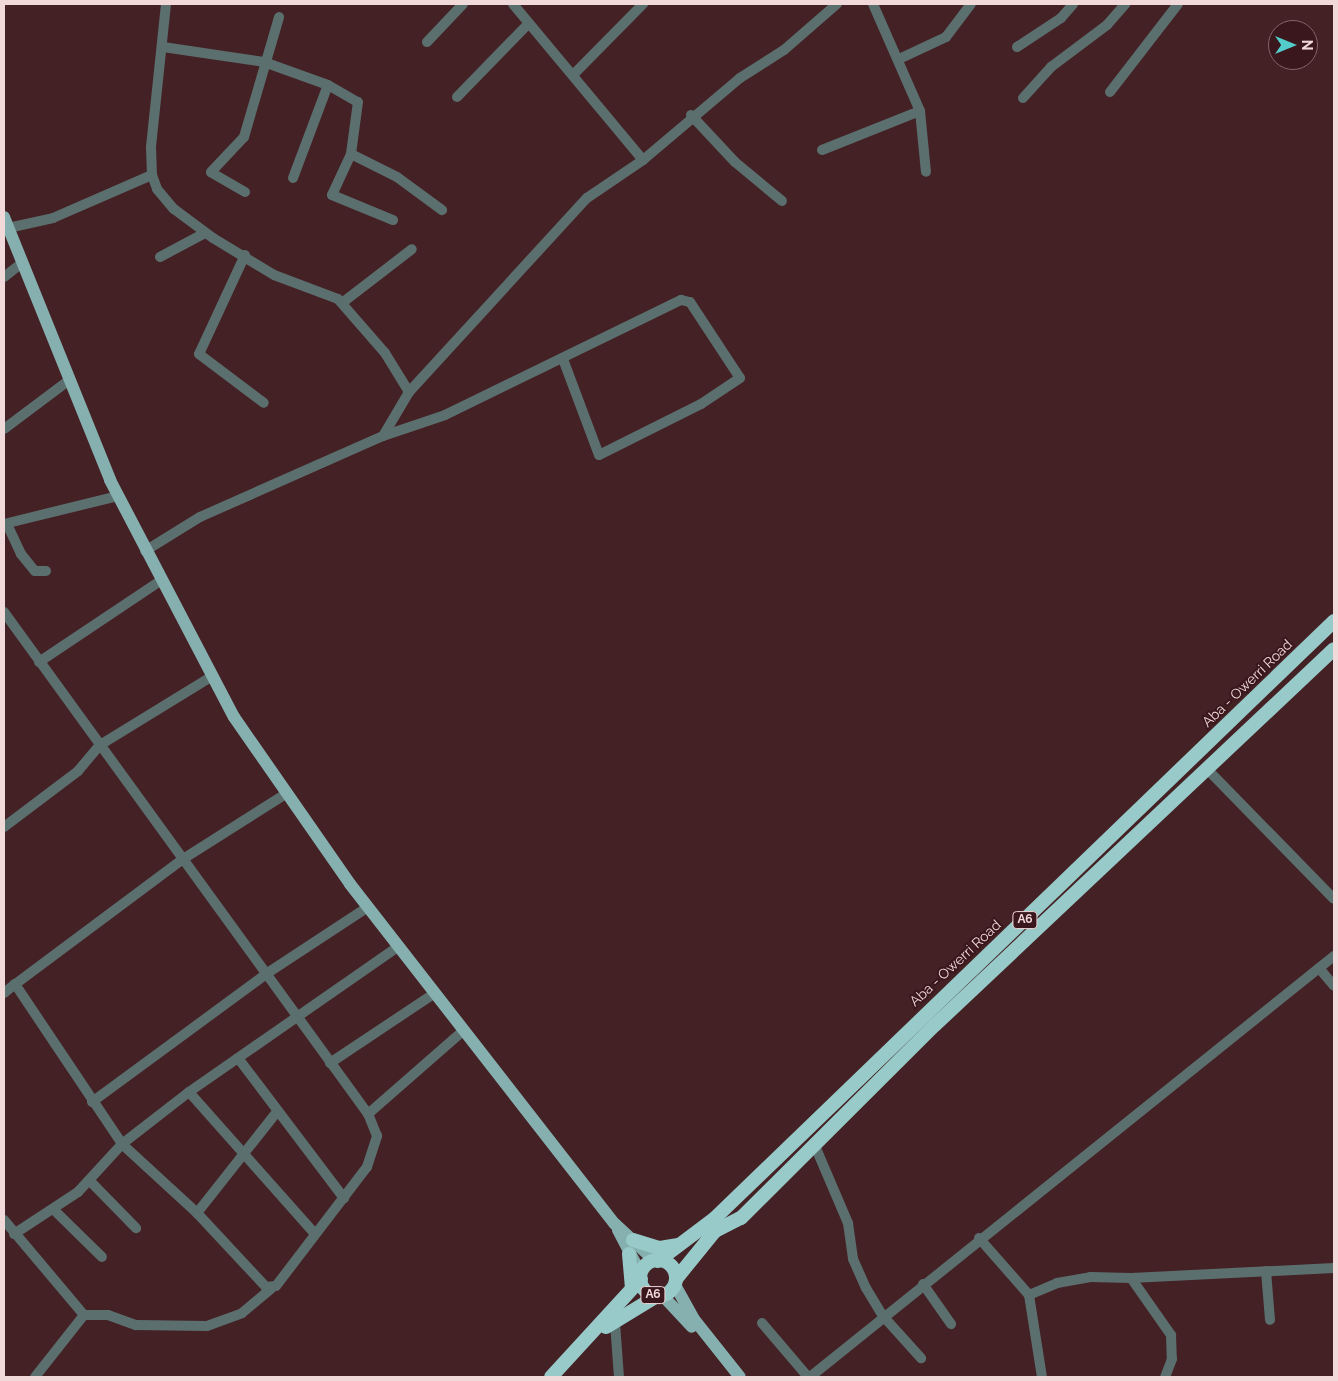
<!DOCTYPE html>
<html>
<head>
<meta charset="utf-8">
<style>
  body { margin:0 }
  #map { position:relative; width:1338px; height:1381px; overflow:hidden; background:#442125; font-family:Raleway,sans-serif }
  div>[style] { position:absolute }
  [style*='--x'] { left:calc(var(--x)*1px); top:calc(var(--y)*1px); width:calc(var(--w)*1px); rotate:calc(var(--a)*1deg) }
  .minor>* { height:10px; margin:-5px; padding:0 5px; transform-origin:5px; border-radius:5px; background:#5b6f6e }
  .major>* { height:12px; margin:-6px; padding:0 6px; transform-origin:6px; border-radius:6px; background:#86b0af }
  .highway>* { height:14px; margin:-7px; padding:0 7px; transform-origin:7px; border-radius:7px; background:#97cac8 }
  .highway>.ring { margin:-7px; padding:0; box-sizing:content-box; background:none; border:14px solid #97cac8; border-radius:50% }
  span { translate:-50% -50%; white-space:nowrap; text-align:center; line-height:1.15; -webkit-text-stroke:4px #39171c; paint-order:stroke }
  .shield-label span { padding:1px 4px; background:#39171c; border:1px solid; border-radius:4px; -webkit-text-stroke-width:0 }
  .shield-label { font-size:12px; color:#f1d9da; font-weight:700 }
  .street-label { font-size:14px; color:#f1d9da }
  .frame { position:absolute; inset:0; border:5px solid #f1d9da; pointer-events:none }
  .north { position:absolute; left:1268px; top:20px; width:50px; height:50px; box-sizing:border-box; background:#39171c; border:1px solid #836568; border-radius:50%; rotate:90deg; font-size:14px; font-weight:700; line-height:20px; text-align:center; color:#f1d9da }
  .north::after { content:''; display:block; margin:auto; width:18px; height:22px; background:#53cdcb; clip-path:polygon(50% 0,100% 100%,50% 72%,0 100%) }
</style>
</head>
<body>
<div id="map">
  <div class="minor">
    <div style="--x:166;--y:4;--w:144;--a:96"></div>
    <div style="--x:151;--y:147;--w:28;--a:88"></div>
    <div style="--x:152;--y:175;--w:15;--a:70"></div>
    <div style="--x:157;--y:189;--w:26;--a:50"></div>
    <div style="--x:174;--y:209;--w:49;--a:36.6"></div>
    <div style="--x:213;--y:238;--w:71;--a:31.2"></div>
    <div style="--x:274;--y:275;--w:68;--a:20.6"></div>
    <div style="--x:338;--y:299;--w:72;--a:49"></div>
    <div style="--x:385;--y:353;--w:46;--a:58.4"></div>
    <div style="--x:513;--y:4;--w:203;--a:50.2"></div>
    <div style="--x:873;--y:4;--w:117;--a:66.3"></div>
    <div style="--x:920;--y:111;--w:61;--a:84.4"></div>
    <div style="--x:427;--y:42;--w:52;--a:-46.5"></div>
    <div style="--x:163;--y:47;--w:102;--a:8.4"></div>
    <div style="--x:264;--y:62;--w:68;--a:19.8"></div>
    <div style="--x:328;--y:85;--w:34;--a:30"></div>
    <div style="--x:358;--y:102;--w:52;--a:97.7"></div>
    <div style="--x:351;--y:154;--w:51;--a:26.6"></div>
    <div style="--x:397;--y:177;--w:56;--a:36.3"></div>
    <div style="--x:1017;--y:47;--w:53;--a:-33.4"></div>
    <div style="--x:1061;--y:18;--w:18;--a:-49"></div>
    <div style="--x:899;--y:59;--w:52;--a:-25.1"></div>
    <div style="--x:946;--y:37;--w:41;--a:-52.9"></div>
    <div style="--x:573;--y:75;--w:100;--a:-45.4"></div>
    <div style="--x:1110;--y:92;--w:111;--a:-52.3"></div>
    <div style="--x:457;--y:97;--w:103;--a:-45.8"></div>
    <div style="--x:1023;--y:98;--w:42;--a:-47.9"></div>
    <div style="--x:1051;--y:67;--w:70;--a:-36.9"></div>
    <div style="--x:1107;--y:25;--w:28;--a:-49"></div>
    <div style="--x:691;--y:115;--w:64;--a:46.9"></div>
    <div style="--x:735;--y:162;--w:61;--a:39.7"></div>
    <div style="--x:822;--y:150;--w:105;--a:-21.7"></div>
    <div style="--x:351;--y:154;--w:45;--a:114.9"></div>
    <div style="--x:332;--y:195;--w:66;--a:22.3"></div>
    <div style="--x:293;--y:178;--w:99;--a:-69.4"></div>
    <div style="--x:245;--y:192;--w:39;--a:-150"></div>
    <div style="--x:211;--y:172;--w:48;--a:-46.7"></div>
    <div style="--x:244;--y:137;--w:125;--a:-73.7"></div>
    <div style="--x:8;--y:228;--w:46;--a:-12.5"></div>
    <div style="--x:53;--y:218;--w:108;--a:-23.5"></div>
    <div style="--x:245;--y:255;--w:109;--a:114.9"></div>
    <div style="--x:199;--y:354;--w:81;--a:37"></div>
    <div style="--x:160;--y:257;--w:51;--a:-28.1"></div>
    <div style="--x:4;--y:277;--w:23;--a:-38"></div>
    <div style="--x:342;--y:303;--w:88;--a:-37.6"></div>
    <div style="--x:4;--y:429;--w:80;--a:-36.9"></div>
    <div style="--x:383;--y:436;--w:65;--a:-18.7"></div>
    <div style="--x:445;--y:415;--w:263;--a:-26"></div>
    <div style="--x:681;--y:300;--w:9;--a:13"></div>
    <div style="--x:690;--y:302;--w:91;--a:56.7"></div>
    <div style="--x:740;--y:378;--w:47;--a:146.3"></div>
    <div style="--x:701;--y:404;--w:114;--a:153.4"></div>
    <div style="--x:599;--y:455;--w:103;--a:-110.6"></div>
    <div style="--x:4;--y:524;--w:117;--a:-13.8"></div>
    <div style="--x:7;--y:524;--w:33;--a:65"></div>
    <div style="--x:21;--y:554;--w:22;--a:51"></div>
    <div style="--x:35;--y:571;--w:11;--a:0"></div>
    <div style="--x:145;--y:551;--w:65;--a:-31.7"></div>
    <div style="--x:200;--y:517;--w:200;--a:-23.9"></div>
    <div style="--x:383;--y:436;--w:51;--a:-59.4"></div>
    <div style="--x:409;--y:392;--w:263;--a:-47.5"></div>
    <div style="--x:587;--y:198;--w:68;--a:-34.2"></div>
    <div style="--x:643;--y:160;--w:127;--a:-40.2"></div>
    <div style="--x:740;--y:78;--w:52;--a:-32.5"></div>
    <div style="--x:784;--y:50;--w:70;--a:-41"></div>
    <div style="--x:4;--y:612;--w:620;--a:54.05"></div>
    <div style="--x:368;--y:1114;--w:128;--a:-41.2"></div>
    <div style="--x:39;--y:662;--w:146;--a:-33.8"></div>
    <div style="--x:1208;--y:770;--w:180;--a:45.7"></div>
    <div style="--x:284;--y:795;--w:120;--a:147.6"></div>
    <div style="--x:183;--y:859;--w:209;--a:143.3"></div>
    <div style="--x:15;--y:984;--w:192;--a:56.2"></div>
    <div style="--x:122;--y:1144;--w:102;--a:42.6"></div>
    <div style="--x:197;--y:1213;--w:101;--a:47"></div>
    <div style="--x:266;--y:1287;--w:10;--a:-6"></div>
    <div style="--x:276;--y:1286;--w:150;--a:-52.6"></div>
    <div style="--x:367;--y:1167;--w:33;--a:-72"></div>
    <div style="--x:377;--y:1136;--w:24;--a:-112"></div>
    <div style="--x:4;--y:827;--w:93;--a:-37.1"></div>
    <div style="--x:78;--y:771;--w:34;--a:-50"></div>
    <div style="--x:100;--y:745;--w:130;--a:-31.5"></div>
    <div style="--x:1319;--y:968;--w:23;--a:50"></div>
    <div style="--x:4;--y:993;--w:14;--a:-39"></div>
    <div style="--x:238;--y:1058;--w:176;--a:52.9"></div>
    <div style="--x:330;--y:1063;--w:126;--a:-33.7"></div>
    <div style="--x:189;--y:1092;--w:190;--a:48.4"></div>
    <div style="--x:92;--y:1102;--w:216;--a:-36.3"></div>
    <div style="--x:266;--y:974;--w:122;--a:-33.3"></div>
    <div style="--x:815;--y:1146;--w:84;--a:66.8"></div>
    <div style="--x:848;--y:1223;--w:36;--a:82"></div>
    <div style="--x:853;--y:1259;--w:32;--a:66"></div>
    <div style="--x:866;--y:1288;--w:33;--a:59"></div>
    <div style="--x:883;--y:1316;--w:57;--a:47.9"></div>
    <div style="--x:90;--y:1181;--w:66;--a:45.6"></div>
    <div style="--x:54;--y:1210;--w:67;--a:44.4"></div>
    <div style="--x:197;--y:1213;--w:127;--a:-51.7"></div>
    <div style="--x:4;--y:1220;--w:124;--a:49.9"></div>
    <div style="--x:84;--y:1315;--w:24;--a:0"></div>
    <div style="--x:108;--y:1315;--w:30;--a:20"></div>
    <div style="--x:136;--y:1325;--w:71;--a:0.8"></div>
    <div style="--x:207;--y:1326;--w:37;--a:-20"></div>
    <div style="--x:242;--y:1313;--w:38;--a:-40"></div>
    <div style="--x:14;--y:1234;--w:77;--a:-33.3"></div>
    <div style="--x:78;--y:1192;--w:65;--a:-47.5"></div>
    <div style="--x:122;--y:1144;--w:85;--a:-37.8"></div>
    <div style="--x:189;--y:1092;--w:256;--a:-34.8"></div>
    <div style="--x:979;--y:1238;--w:76;--a:48.7"></div>
    <div style="--x:1029;--y:1295;--w:83;--a:81"></div>
    <div style="--x:1266;--y:1271;--w:49;--a:85.3"></div>
    <div style="--x:1131;--y:1278;--w:203;--a:-2.8"></div>
    <div style="--x:923;--y:1284;--w:49;--a:55"></div>
    <div style="--x:1029;--y:1295;--w:30;--a:-23"></div>
    <div style="--x:1057;--y:1283;--w:34;--a:-10"></div>
    <div style="--x:1090;--y:1277;--w:41;--a:1.4"></div>
    <div style="--x:1131;--y:1278;--w:70;--a:54.9"></div>
    <div style="--x:1171;--y:1335;--w:24;--a:88"></div>
    <div style="--x:1172;--y:1359;--w:19;--a:111"></div>
    <div style="--x:615;--y:1323;--w:54;--a:85.8"></div>
    <div style="--x:762;--y:1323;--w:71;--a:49.6"></div>
    <div style="--x:35;--y:1377;--w:79;--a:-51.7"></div>
    <div style="--x:810;--y:1377;--w:672;--a:-38.78"></div>
  </div>
  <div class="major">
    <div style="--x:4;--y:217;--w:284;--a:68"></div>
    <div style="--x:110;--y:480;--w:267;--a:62.4"></div>
    <div style="--x:234;--y:717;--w:203;--a:55.2"></div>
    <div style="--x:350;--y:884;--w:431;--a:52.1"></div>
    <div style="--x:615;--y:1224;--w:54;--a:42.8"></div>
    <div style="--x:618;--y:1230;--w:50;--a:62.4"></div>
    <div style="--x:675;--y:1285;--w:38;--a:61"></div>
    <div style="--x:693;--y:1318;--w:75;--a:51.5"></div>
    <div style="--x:663;--y:1296;--w:42;--a:46.9"></div>
  </div>
  <div class="highway">
    <div style="--x:633;--y:1240;--w:28;--a:17"></div>
    <div style="--x:660;--y:1248;--w:17;--a:-10"></div>
    <div style="--x:629;--y:1254;--w:34;--a:85"></div>
    <div class="ring" style="left:640px;top:1260px;width:22px;height:22px"></div>
    <div style="--x:658;--y:1261;--w:71;--a:-37"></div>
    <div style="--x:715;--y:1218;--w:860;--a:-43.96"></div>
    <div style="--x:676;--y:1279;--w:62;--a:-50.9"></div>
    <div style="--x:715;--y:1231;--w:29;--a:-27"></div>
    <div style="--x:741;--y:1218;--w:274;--a:-44.9"></div>
    <div style="--x:935;--y:1025;--w:548;--a:-43.3"></div>
    <div style="--x:606;--y:1327;--w:60;--a:-31.3"></div>
    <div style="--x:551;--y:1377;--w:133;--a:-47.4"></div>
  </div>
  <div class="shield-label">
    <span style="left:1025px;top:920px">A6</span>
    <span style="left:653px;top:1295px">A6</span>
  </div>
  <div class="street-label">
    <span style="left:1247px;top:683px;rotate:-44deg">Aba - Owerri Road</span>
    <span style="left:955px;top:963px;rotate:-43deg">Aba - Owerri Road</span>
  </div>
  <div class="frame"></div>
  <div class="north">N</div>
</div>
</body>
</html>
